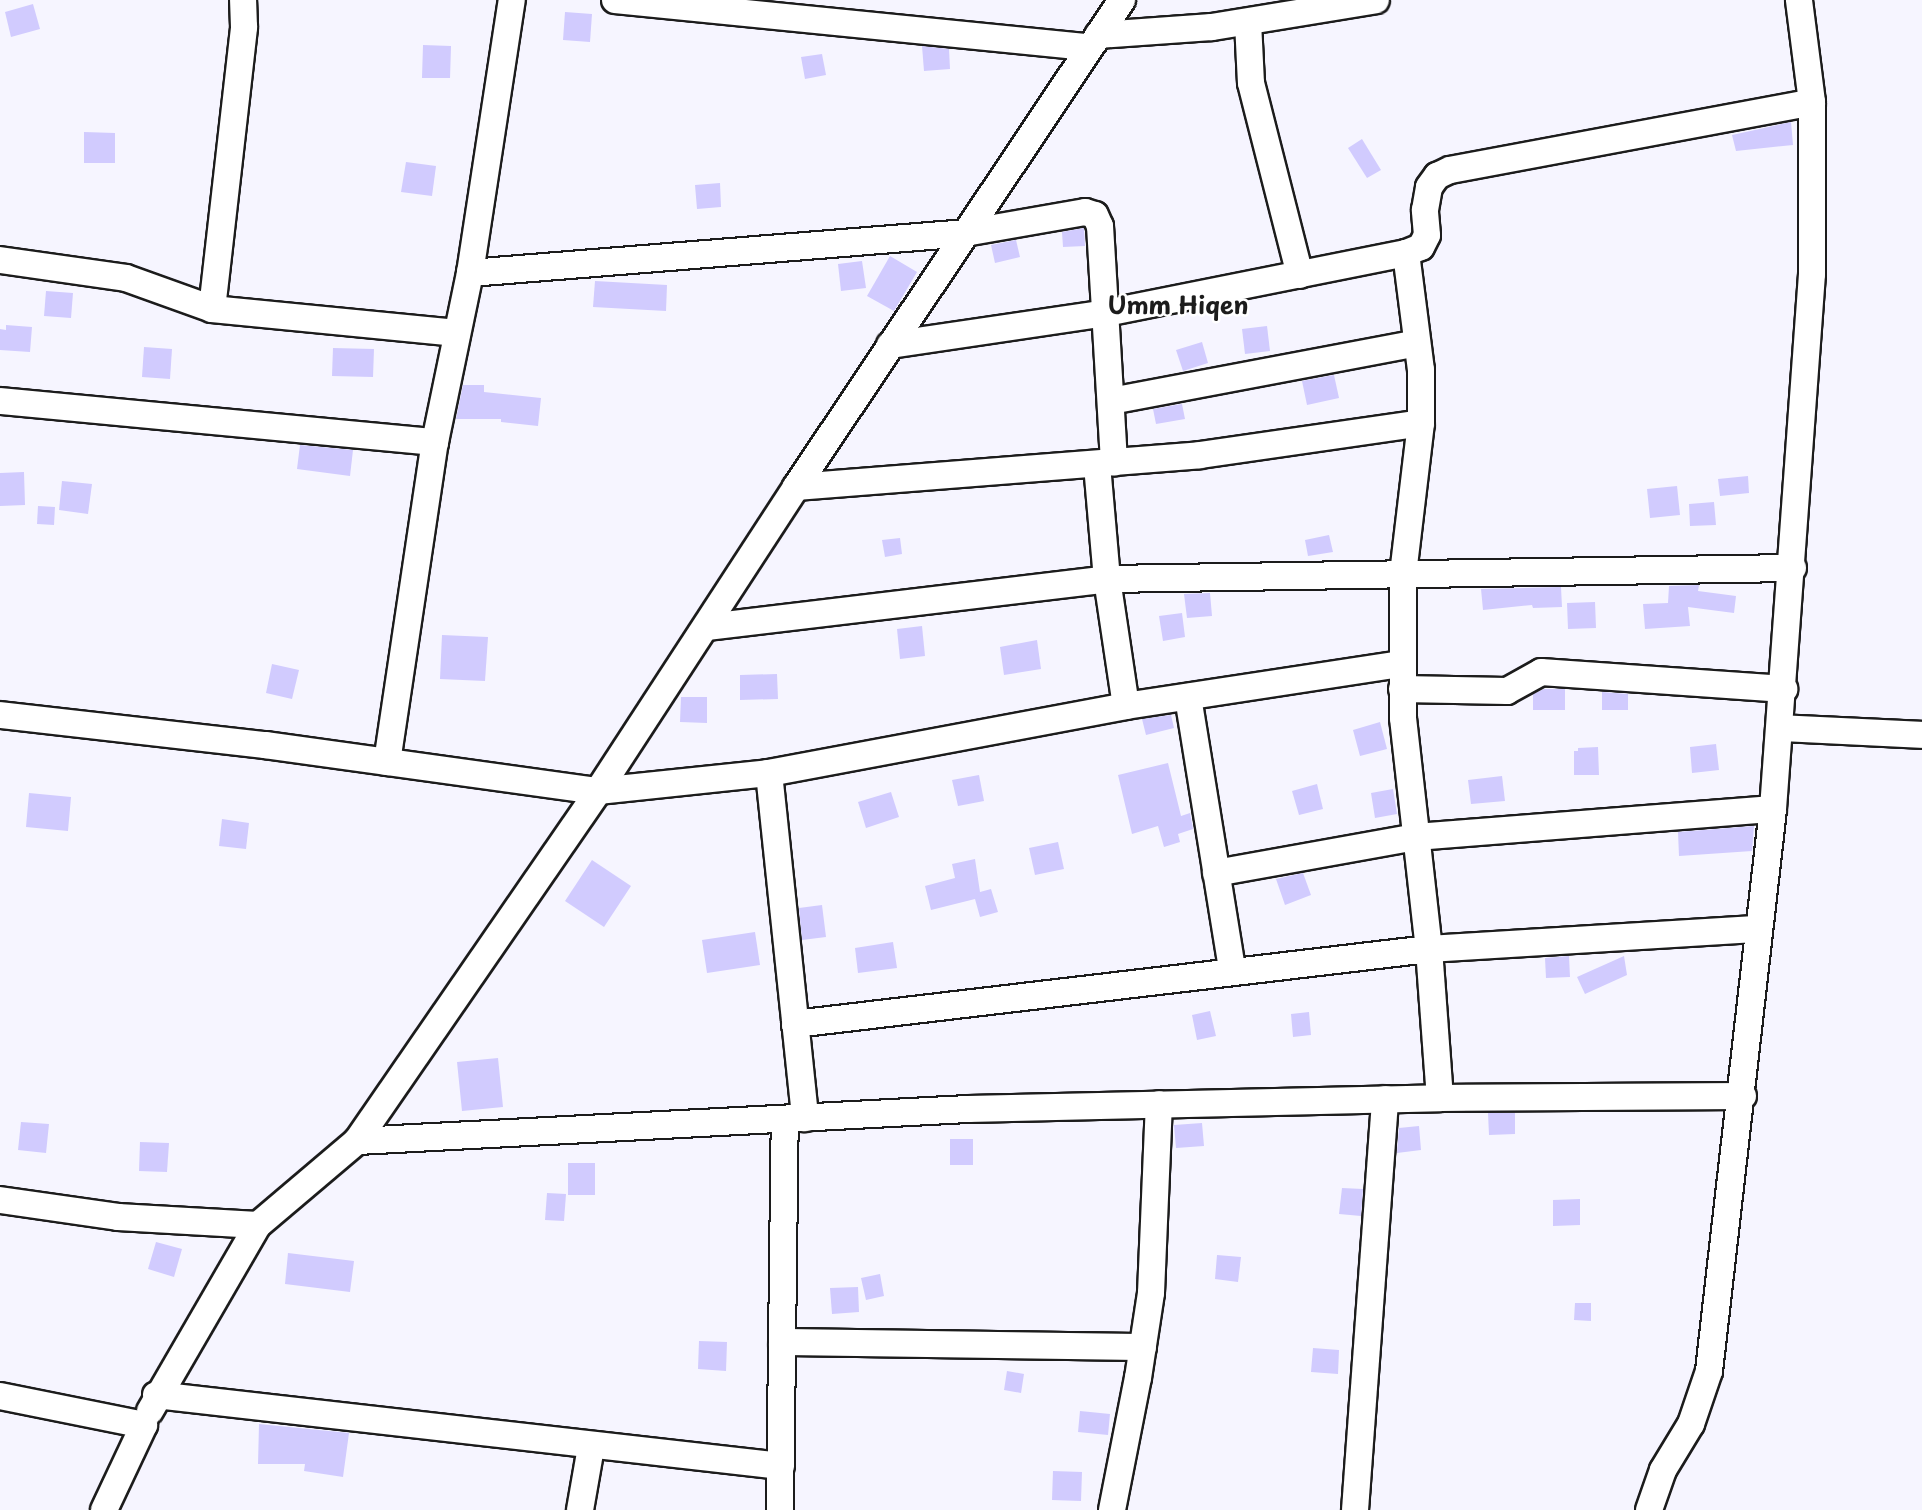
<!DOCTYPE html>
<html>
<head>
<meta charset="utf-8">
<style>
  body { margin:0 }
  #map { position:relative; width:1922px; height:1510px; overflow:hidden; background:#f6f5ff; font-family:"Playpen Sans",sans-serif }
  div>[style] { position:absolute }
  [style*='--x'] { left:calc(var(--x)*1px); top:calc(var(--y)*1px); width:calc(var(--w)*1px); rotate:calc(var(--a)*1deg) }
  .building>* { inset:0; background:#d1cbfe }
  .roads { filter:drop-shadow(2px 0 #1c1c1c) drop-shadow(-2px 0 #1c1c1c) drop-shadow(0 2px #1c1c1c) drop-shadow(0 -2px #1c1c1c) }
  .minor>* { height:26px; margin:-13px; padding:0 13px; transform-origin:13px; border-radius:13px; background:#fff }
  span { translate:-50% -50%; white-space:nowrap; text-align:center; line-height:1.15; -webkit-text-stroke:5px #fff; paint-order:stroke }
  .quarter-label { font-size:24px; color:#1c1c1c; font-weight:700 }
</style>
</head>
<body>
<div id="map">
  <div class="building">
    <div style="clip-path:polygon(33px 4px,40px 29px,11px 37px,5px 12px)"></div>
    <div style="clip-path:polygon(565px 12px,592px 14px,590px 42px,563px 40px)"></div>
    <div style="clip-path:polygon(423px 45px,451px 46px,450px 78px,422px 78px)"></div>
    <div style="clip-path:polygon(922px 46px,949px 49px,950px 69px,924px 71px)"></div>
    <div style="clip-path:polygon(822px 54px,826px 75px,805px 79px,801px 57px)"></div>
    <div style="clip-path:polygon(1791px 122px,1793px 145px,1736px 151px,1732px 135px)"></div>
    <div style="clip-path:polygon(84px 132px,115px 133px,115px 163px,84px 163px)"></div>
    <div style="clip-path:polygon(1362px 139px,1381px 170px,1367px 178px,1348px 148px)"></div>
    <div style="clip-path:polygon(406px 162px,436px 166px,432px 196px,401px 192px)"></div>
    <div style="clip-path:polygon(720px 183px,721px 207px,697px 209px,695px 185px)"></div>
    <div style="clip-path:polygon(1084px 228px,1085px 246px,1063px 247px,1062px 232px)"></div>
    <div style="clip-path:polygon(1016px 240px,1020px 257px,995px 263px,991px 245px)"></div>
    <div style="clip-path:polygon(890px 256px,917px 272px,894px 311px,867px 296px)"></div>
    <div style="clip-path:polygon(862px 261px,866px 288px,841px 291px,838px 264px)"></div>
    <div style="clip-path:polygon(595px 281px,667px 285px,666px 311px,593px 307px)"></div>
    <div style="clip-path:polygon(46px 291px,73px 293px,71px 318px,44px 316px)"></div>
    <div style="clip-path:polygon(6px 325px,32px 327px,30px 352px,0 350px,0 329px,6px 330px)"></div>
    <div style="clip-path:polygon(1267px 326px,1270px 351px,1245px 354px,1242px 329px)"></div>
    <div style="clip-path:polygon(1202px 342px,1208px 363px,1183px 371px,1176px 350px)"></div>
    <div style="clip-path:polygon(144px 347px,172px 349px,170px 379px,142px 377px)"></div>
    <div style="clip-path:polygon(333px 348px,374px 349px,373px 377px,332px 376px)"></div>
    <div style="clip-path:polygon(1334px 375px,1339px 398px,1307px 405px,1302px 381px)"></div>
    <div style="clip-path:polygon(463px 385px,484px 385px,484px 392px,541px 398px,538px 426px,501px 422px,501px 419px,456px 419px)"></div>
    <div style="clip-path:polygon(1182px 404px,1185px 419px,1156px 424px,1153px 409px)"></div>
    <div style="clip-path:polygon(300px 445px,353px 450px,350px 476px,297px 469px)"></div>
    <div style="clip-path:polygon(24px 472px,25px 505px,0 506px,0 473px)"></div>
    <div style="clip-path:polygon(1748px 476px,1749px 493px,1720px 496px,1718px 479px)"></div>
    <div style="clip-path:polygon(62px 481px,92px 484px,88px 514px,59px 510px)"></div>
    <div style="clip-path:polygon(1677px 486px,1680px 515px,1650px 518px,1647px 489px)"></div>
    <div style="clip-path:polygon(1714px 502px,1716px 525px,1690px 526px,1689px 504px)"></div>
    <div style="clip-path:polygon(38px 506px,55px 507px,54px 525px,37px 524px)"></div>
    <div style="clip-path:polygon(1329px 535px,1333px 552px,1308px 556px,1305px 540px)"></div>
    <div style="clip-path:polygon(900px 538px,902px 554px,885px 557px,882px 540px)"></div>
    <div style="clip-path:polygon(1699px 585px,1698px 591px,1736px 596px,1734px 613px,1688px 607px,1690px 626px,1645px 629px,1643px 604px,1668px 603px,1669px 586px)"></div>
    <div style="clip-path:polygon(1561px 587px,1562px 607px,1533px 608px,1532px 605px,1483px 610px,1481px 589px)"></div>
    <div style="clip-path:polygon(1210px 593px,1212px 616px,1187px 618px,1184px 594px)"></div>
    <div style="clip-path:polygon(1595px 602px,1596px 628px,1568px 629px,1567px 603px)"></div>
    <div style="clip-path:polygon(1182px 613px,1185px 637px,1163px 641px,1159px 616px)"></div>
    <div style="clip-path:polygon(922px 626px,925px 656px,900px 659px,897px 629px)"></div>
    <div style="clip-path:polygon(442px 635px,488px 637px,485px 681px,440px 679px)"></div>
    <div style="clip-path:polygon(1037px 640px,1041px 669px,1004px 675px,1000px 647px)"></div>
    <div style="clip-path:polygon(272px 664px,299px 670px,292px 699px,266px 693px)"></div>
    <div style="clip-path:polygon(777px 674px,778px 699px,740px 700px,740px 675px)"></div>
    <div style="clip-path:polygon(1544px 689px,1565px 689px,1565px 710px,1533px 710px,1533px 694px)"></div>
    <div style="clip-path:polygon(1602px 692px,1628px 694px,1628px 710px,1602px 710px)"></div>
    <div style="clip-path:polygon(681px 697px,707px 697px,707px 723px,680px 722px)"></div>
    <div style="clip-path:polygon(1171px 715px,1174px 728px,1146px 735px,1142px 719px)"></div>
    <div style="clip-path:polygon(1380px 722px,1387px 749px,1360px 756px,1353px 730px)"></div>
    <div style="clip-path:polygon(1716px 744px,1719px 770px,1692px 773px,1690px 747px)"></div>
    <div style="clip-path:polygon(1598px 747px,1599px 775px,1574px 775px,1574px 751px,1578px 751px,1578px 748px)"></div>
    <div style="clip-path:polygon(1168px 763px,1181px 816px,1190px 813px,1193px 829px,1178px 834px,1180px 842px,1164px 847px,1158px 826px,1132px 834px,1118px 775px)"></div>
    <div style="clip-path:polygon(979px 775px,984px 801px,958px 806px,952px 780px)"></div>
    <div style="clip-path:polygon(1502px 776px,1505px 801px,1471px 804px,1468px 780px)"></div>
    <div style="clip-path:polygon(1317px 784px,1323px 809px,1299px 815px,1292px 791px)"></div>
    <div style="clip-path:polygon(1393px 789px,1397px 814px,1375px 818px,1371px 793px)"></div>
    <div style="clip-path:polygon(891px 792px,899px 817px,866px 828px,858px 802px)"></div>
    <div style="clip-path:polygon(29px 793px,71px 797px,68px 831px,26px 827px)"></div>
    <div style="clip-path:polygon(222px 819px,249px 823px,246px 849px,219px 846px)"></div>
    <div style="clip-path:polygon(1754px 826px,1752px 851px,1679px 856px,1678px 832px)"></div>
    <div style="clip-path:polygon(1058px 842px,1064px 869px,1035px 875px,1029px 848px)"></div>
    <div style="clip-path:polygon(975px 859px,980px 892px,991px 889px,998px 912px,980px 917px,975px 899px,931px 910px,925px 886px,955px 878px,952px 864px)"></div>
    <div style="clip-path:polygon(592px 860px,631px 886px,604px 927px,565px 901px)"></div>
    <div style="clip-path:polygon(1303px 873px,1311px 895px,1285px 905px,1276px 879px)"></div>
    <div style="clip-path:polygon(822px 905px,826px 937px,802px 940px,799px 908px)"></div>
    <div style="clip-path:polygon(755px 932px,760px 965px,707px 973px,702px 940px)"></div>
    <div style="clip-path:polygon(893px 942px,897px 968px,858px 973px,855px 948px)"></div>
    <div style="clip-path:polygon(1569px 956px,1570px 977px,1546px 978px,1545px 958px)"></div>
    <div style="clip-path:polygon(1624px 956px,1627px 975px,1585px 994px,1577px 977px)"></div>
    <div style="clip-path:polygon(1210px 1011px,1216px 1036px,1197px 1040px,1192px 1015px)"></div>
    <div style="clip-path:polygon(1309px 1012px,1311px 1035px,1293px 1037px,1291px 1014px)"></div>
    <div style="clip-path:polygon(498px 1058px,503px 1107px,462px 1111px,457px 1062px)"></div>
    <div style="clip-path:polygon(1488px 1113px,1515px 1113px,1515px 1134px,1489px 1135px)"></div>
    <div style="clip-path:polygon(21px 1122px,49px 1124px,46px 1153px,18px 1150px)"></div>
    <div style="clip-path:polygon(1202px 1123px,1204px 1146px,1176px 1148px,1174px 1125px)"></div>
    <div style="clip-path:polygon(1419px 1126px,1421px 1150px,1397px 1153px,1399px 1128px)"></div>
    <div style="clip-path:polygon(950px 1139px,973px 1139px,973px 1165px,950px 1165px)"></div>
    <div style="clip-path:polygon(140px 1142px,169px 1143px,167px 1172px,139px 1171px)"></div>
    <div style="clip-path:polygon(568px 1163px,595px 1163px,595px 1195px,568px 1195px)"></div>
    <div style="clip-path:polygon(1342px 1188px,1363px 1189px,1361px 1216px,1339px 1214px)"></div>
    <div style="clip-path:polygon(547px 1193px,566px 1194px,564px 1221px,545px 1220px)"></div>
    <div style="clip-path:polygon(1580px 1199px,1580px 1225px,1553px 1226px,1553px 1200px)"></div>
    <div style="clip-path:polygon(156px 1242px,182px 1249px,174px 1277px,148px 1269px)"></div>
    <div style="clip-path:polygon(288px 1253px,354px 1261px,350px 1292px,285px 1284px)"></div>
    <div style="clip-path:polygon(1217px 1255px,1241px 1257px,1238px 1282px,1215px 1279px)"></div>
    <div style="clip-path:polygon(880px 1274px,884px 1296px,866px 1300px,861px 1278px)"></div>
    <div style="clip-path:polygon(858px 1287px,859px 1312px,832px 1314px,830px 1288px)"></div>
    <div style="clip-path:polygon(1575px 1303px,1591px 1303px,1591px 1321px,1574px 1320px)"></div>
    <div style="clip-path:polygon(699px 1341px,727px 1342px,726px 1371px,698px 1369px)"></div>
    <div style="clip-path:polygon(1313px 1348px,1339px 1350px,1338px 1374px,1311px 1372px)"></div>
    <div style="clip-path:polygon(1007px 1371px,1024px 1374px,1021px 1393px,1004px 1390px)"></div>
    <div style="clip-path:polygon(1080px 1411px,1110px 1414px,1108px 1435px,1078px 1432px)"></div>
    <div style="clip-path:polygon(259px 1424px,349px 1433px,343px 1477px,304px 1471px,305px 1464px,258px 1464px)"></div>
    <div style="clip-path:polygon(1053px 1471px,1082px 1472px,1081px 1501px,1052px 1500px)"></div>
  </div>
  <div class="roads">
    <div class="minor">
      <div style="--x:615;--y:0;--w:477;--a:5.7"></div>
      <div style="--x:1248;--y:22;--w:61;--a:87.2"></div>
      <div style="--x:1251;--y:83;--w:198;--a:75.7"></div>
      <div style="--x:1098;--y:35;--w:114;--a:-4"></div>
      <div style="--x:1212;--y:27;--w:166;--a:-9.3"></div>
      <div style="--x:1406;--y:253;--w:118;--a:82.7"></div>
      <div style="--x:1421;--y:370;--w:53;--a:90"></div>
      <div style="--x:1421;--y:423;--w:152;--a:96.8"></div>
      <div style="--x:1403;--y:574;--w:144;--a:90"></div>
      <div style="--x:1403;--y:718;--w:232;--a:83.6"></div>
      <div style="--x:1429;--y:949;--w:149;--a:85.8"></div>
      <div style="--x:0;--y:260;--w:127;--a:8.1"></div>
      <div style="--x:126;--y:278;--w:91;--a:19.8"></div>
      <div style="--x:212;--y:309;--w:246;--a:5.6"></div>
      <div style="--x:470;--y:273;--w:497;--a:-4.6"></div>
      <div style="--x:965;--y:233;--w:122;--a:-9.9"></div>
      <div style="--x:1085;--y:212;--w:10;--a:17"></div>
      <div style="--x:1095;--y:215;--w:12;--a:66"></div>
      <div style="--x:1100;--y:226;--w:237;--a:86.6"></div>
      <div style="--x:212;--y:309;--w:284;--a:-83.5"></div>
      <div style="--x:244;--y:27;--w:27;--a:-92"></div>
      <div style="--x:890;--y:345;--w:218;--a:-8.4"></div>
      <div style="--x:1106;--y:313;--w:306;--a:-11.3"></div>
      <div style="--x:1406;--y:253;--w:16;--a:-22"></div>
      <div style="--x:1421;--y:247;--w:13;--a:-63"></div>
      <div style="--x:1427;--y:235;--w:25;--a:-95"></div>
      <div style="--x:1425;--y:210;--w:23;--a:-80"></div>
      <div style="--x:1429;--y:187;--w:14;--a:-54"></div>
      <div style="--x:1437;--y:176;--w:14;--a:-25"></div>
      <div style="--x:1450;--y:170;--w:368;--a:-10.6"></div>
      <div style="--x:0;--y:401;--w:437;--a:5.4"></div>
      <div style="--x:1111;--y:401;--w:311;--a:-10.7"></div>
      <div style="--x:1097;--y:465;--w:114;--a:85"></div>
      <div style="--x:1107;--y:579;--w:128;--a:81.5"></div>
      <div style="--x:796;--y:487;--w:405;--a:-4.5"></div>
      <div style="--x:1200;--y:455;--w:223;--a:-8.2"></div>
      <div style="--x:707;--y:627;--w:403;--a:-6.8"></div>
      <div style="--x:1107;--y:579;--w:686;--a:-0.92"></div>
      <div style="--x:1402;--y:689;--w:105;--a:1.1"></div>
      <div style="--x:1507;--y:691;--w:39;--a:-29"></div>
      <div style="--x:1541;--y:672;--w:244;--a:4"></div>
      <div style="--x:1188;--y:697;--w:277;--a:80.8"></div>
      <div style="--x:0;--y:715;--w:267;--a:6.5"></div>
      <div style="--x:265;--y:745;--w:336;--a:7.9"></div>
      <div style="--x:598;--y:791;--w:172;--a:-6"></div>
      <div style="--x:769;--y:773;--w:363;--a:-10.6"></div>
      <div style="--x:1126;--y:706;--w:278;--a:-8.7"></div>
      <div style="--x:1780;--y:728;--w:142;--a:2.8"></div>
      <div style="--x:387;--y:762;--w:324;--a:-81.5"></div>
      <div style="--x:435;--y:442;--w:173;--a:-78.3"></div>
      <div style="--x:470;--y:273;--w:276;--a:-81.3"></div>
      <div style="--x:769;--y:773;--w:347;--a:84"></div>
      <div style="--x:1216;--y:873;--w:203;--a:-10.2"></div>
      <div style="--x:1416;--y:837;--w:358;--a:-4.5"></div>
      <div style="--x:795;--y:1024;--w:638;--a:-6.75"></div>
      <div style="--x:1429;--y:949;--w:330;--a:-3.5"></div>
      <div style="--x:357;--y:1141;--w:425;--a:-55.4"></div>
      <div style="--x:598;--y:791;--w:363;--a:-56.9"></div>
      <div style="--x:796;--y:487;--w:586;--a:-56.2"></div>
      <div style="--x:0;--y:1200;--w:119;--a:8.2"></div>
      <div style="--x:118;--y:1217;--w:140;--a:3.3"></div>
      <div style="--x:258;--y:1225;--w:130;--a:-40.3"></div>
      <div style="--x:357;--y:1141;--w:612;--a:-3"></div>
      <div style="--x:968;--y:1109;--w:472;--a:-1.3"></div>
      <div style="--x:1440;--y:1098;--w:303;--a:-0.4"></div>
      <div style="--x:782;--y:1342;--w:361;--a:0.8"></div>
      <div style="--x:156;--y:1395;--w:629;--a:6.48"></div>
      <div style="--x:0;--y:1396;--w:147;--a:11.4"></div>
      <div style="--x:144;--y:1425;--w:94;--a:115.2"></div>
      <div style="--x:150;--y:1411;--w:215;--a:-59.9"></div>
      <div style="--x:580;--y:1510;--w:64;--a:-80.1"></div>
      <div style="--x:780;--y:1510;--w:391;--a:-89.3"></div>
      <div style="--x:1112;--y:1510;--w:135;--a:-78.9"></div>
      <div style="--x:1138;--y:1378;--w:86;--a:-81.3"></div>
      <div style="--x:1151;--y:1293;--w:189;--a:-87.6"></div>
      <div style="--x:1355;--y:1510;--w:412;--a:-85.8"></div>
      <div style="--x:1649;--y:1510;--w:42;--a:-70.7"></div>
      <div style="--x:1663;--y:1470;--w:54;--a:-58.7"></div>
      <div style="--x:1691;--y:1424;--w:56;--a:-71.2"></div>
      <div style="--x:1709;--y:1371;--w:566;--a:-83.5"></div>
      <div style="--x:1773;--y:809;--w:536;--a:-85.83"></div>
      <div style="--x:1812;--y:274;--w:172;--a:-90"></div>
      <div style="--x:1812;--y:102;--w:103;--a:-97.3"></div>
    </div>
  </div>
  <div class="quarter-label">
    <span style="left:1178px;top:305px">Umm Hiqen</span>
  </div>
</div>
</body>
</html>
